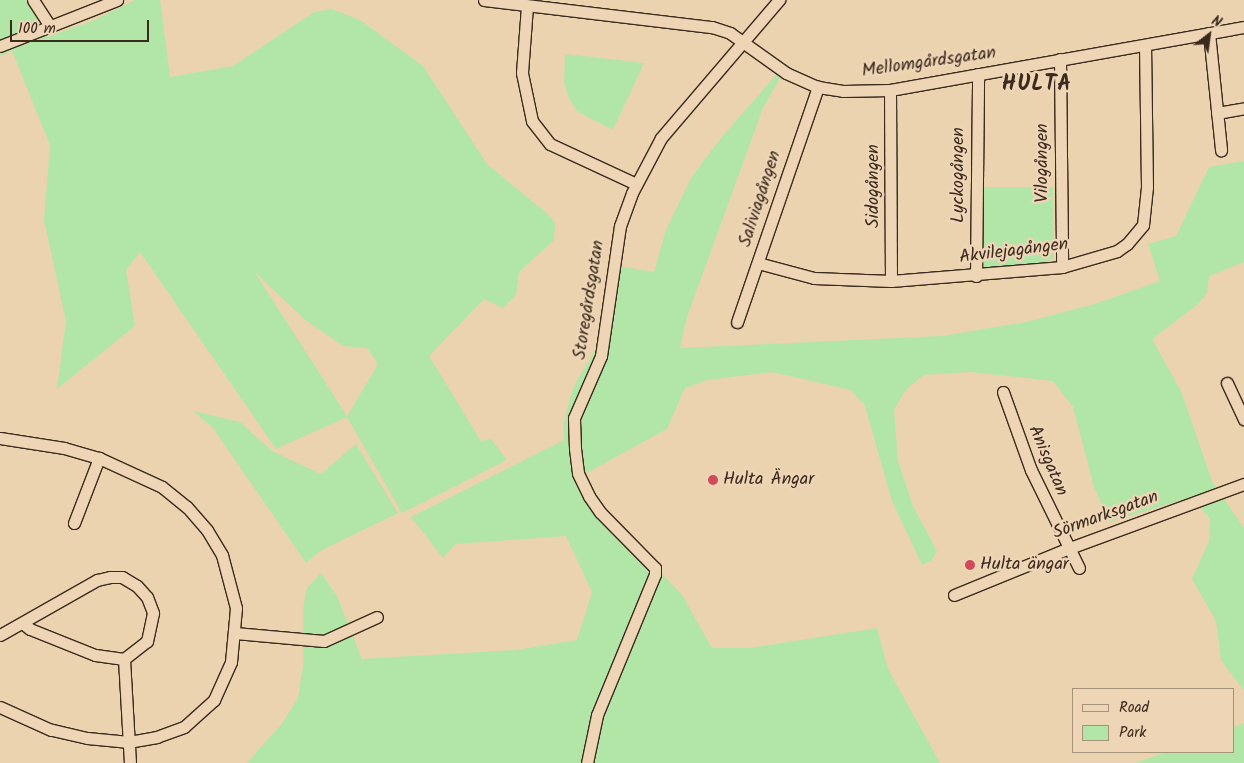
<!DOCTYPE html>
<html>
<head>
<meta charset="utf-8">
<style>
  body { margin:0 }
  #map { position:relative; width:1244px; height:763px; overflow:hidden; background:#ebd3af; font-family:Kalam,sans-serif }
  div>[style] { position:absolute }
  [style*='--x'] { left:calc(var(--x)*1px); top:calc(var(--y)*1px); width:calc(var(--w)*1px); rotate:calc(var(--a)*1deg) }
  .green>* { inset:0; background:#b2e6a7 }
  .roads { filter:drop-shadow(1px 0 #3b2a1e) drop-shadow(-1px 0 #3b2a1e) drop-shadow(0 1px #3b2a1e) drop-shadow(0 -1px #3b2a1e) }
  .minor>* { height:11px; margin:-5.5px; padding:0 5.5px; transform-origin:5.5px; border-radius:5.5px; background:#edd5b5 }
  .dots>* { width:14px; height:14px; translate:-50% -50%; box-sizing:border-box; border:2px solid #edd5b5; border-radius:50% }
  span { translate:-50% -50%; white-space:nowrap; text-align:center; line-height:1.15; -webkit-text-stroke:5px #edd5b5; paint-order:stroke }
  .street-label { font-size:18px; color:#3b2a1e }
  .poi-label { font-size:18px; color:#3b2a1e }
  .left { translate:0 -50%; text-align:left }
  .district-label { font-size:22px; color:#3b2a1e; font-weight:700; letter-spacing:1px }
  .legend { position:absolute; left:1072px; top:688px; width:162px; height:65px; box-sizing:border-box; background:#edd5b5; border:1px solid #a69179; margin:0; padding:6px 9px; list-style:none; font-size:15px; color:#3b2a1e }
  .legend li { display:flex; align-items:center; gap:10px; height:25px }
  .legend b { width:25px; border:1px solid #a69179 }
  .north { position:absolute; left:1184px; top:10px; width:50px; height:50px; -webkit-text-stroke:4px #edd5b5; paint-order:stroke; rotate:30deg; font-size:14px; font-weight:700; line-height:20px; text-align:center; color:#3b2a1e }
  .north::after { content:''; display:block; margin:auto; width:18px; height:22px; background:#3b2a1e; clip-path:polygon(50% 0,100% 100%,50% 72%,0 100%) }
  .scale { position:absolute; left:10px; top:20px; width:139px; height:22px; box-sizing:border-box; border:2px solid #3b2a1e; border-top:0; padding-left:6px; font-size:15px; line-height:18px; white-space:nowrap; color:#3b2a1e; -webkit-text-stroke:4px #edd5b5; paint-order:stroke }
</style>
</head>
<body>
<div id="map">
  <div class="green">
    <div style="clip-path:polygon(evenodd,0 0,26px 0,47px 37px,92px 21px,135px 0,160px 0,170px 77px,233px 66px,314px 12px,332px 9px,360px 20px,423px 66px,487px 164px,549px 215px,555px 223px,554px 240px,519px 272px,516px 295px,503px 308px,484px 299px,429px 356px,481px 441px,491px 439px,507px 460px,402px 513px,347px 417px,276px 449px,140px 252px,126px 270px,135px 326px,57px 389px,66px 321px,44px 220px,50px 145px,12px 51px,0 56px,0 0,254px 271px,304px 319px,343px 346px,367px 348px,378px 364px,347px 416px,254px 271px)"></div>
    <div style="clip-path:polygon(565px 54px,644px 63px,613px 130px,578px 112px,569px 99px,564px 82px)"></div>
    <div style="clip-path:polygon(776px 75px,780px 78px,763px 108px,687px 317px,680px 348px,942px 336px,1026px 322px,1098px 303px,1160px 281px,1148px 244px,1176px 236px,1209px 167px,1244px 161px,1244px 262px,1209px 276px,1207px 293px,1197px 305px,1152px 339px,1181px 391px,1212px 481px,1244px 528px,1244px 691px,1221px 660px,1216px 621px,1192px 579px,1209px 541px,1210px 519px,1191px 497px,1110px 522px,1094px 487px,1073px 407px,1053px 381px,970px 372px,923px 375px,905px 391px,894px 410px,898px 461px,913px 506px,937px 551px,931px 561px,922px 565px,892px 501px,865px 406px,851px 390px,772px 372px,708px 380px,685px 388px,667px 429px,583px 475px,621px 531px,682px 595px,712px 648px,749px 648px,877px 628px,888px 669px,940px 763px,247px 763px,283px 722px,298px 698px,303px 666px,303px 609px,307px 588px,321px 573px,337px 596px,362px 659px,516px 650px,577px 640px,592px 592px,566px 536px,456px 544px,443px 558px,411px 517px,564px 440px,563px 426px,570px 398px,576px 382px,595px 351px,616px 292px,619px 266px,654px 272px,666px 230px,691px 178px,720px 139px)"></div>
    <div style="clip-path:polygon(981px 187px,1053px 187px,1054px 257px,1048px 263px,980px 271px)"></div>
    <div style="clip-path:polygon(193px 411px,240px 422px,272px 451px,321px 474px,356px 444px,398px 513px,320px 551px,306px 563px,213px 428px)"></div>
    <div style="clip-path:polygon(1244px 723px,1244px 763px,1135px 763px,1166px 752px,1233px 752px,1233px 727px)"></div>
  </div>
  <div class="roads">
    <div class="minor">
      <div style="--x:33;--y:0;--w:31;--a:57"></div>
      <div style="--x:484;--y:0;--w:230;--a:6.8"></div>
      <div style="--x:712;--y:27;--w:19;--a:18"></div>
      <div style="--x:730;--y:33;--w:69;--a:35.5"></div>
      <div style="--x:786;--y:73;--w:35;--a:24"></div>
      <div style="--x:818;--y:87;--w:25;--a:9"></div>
      <div style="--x:843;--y:91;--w:47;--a:-1.2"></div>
      <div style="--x:890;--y:90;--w:360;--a:-10.1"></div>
      <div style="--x:527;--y:6;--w:67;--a:94.3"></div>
      <div style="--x:522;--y:73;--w:49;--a:78.2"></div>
      <div style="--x:532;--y:121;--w:29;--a:52"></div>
      <div style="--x:550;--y:144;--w:95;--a:24.9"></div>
      <div style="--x:1209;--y:33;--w:118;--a:84.1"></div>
      <div style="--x:0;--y:46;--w:126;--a:-21.5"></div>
      <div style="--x:1060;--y:59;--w:208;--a:89.4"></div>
      <div style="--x:890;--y:90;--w:191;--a:89.7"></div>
      <div style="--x:1217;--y:113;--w:27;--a:-10"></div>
      <div style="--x:758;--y:263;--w:58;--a:15"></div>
      <div style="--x:814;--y:278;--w:77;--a:2.2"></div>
      <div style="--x:891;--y:281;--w:172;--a:-4.7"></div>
      <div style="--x:1062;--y:267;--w:57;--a:-16.2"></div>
      <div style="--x:1117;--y:251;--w:12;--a:-35"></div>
      <div style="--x:1127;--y:244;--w:25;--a:-50"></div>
      <div style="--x:1143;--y:225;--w:38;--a:-84"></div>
      <div style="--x:1147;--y:187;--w:142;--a:-90.8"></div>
      <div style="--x:976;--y:276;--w:202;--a:-89.4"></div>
      <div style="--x:737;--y:322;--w:249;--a:-71"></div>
      <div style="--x:1227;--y:383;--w:40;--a:65"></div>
      <div style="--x:1003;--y:392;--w:83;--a:70.3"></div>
      <div style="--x:1031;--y:470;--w:109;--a:63.9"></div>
      <div style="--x:0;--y:438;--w:65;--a:8.9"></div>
      <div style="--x:64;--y:448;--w:36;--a:16"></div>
      <div style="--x:99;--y:458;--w:69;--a:24.7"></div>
      <div style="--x:162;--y:487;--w:32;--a:39"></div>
      <div style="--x:187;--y:507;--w:30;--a:49"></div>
      <div style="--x:207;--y:530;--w:29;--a:59"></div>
      <div style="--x:222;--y:555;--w:55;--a:75.2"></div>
      <div style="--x:236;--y:608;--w:54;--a:95.3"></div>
      <div style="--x:231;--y:662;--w:42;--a:114.1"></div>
      <div style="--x:214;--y:700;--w:40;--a:138"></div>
      <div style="--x:184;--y:727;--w:29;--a:160"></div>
      <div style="--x:157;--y:737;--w:28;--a:170"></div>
      <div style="--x:129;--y:742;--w:42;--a:-174.6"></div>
      <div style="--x:87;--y:738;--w:37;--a:-167"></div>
      <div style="--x:51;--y:730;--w:56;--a:-155.7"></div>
      <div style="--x:74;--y:523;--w:70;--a:-69"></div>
      <div style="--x:954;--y:595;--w:122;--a:-22.2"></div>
      <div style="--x:1067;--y:549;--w:189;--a:-20.2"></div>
      <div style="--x:235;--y:633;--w:89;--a:5.1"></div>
      <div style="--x:324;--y:641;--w:58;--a:-24.4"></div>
      <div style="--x:0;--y:635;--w:112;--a:-29.6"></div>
      <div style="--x:97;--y:580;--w:13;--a:-13"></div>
      <div style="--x:110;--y:577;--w:12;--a:0"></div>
      <div style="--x:122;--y:577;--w:17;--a:31"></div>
      <div style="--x:137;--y:586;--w:15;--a:48"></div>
      <div style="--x:147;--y:597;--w:17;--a:69"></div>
      <div style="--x:153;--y:613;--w:29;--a:102"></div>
      <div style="--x:147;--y:641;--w:29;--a:142"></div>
      <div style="--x:124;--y:659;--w:29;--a:-172"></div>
      <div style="--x:95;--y:655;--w:70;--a:-158.2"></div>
      <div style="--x:30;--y:629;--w:10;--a:-143"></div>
      <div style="--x:124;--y:659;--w:104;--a:86.7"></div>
      <div style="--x:587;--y:763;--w:49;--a:-78.2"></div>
      <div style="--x:597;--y:715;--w:152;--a:-67.6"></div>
      <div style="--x:655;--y:574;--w:6;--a:-90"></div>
      <div style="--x:655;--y:568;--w:78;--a:-134.5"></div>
      <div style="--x:600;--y:512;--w:19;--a:-125"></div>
      <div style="--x:589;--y:496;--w:25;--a:-116"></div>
      <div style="--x:578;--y:473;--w:25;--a:-97"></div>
      <div style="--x:575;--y:448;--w:30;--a:-92"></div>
      <div style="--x:574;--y:418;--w:68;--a:-66.5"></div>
      <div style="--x:601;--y:356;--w:131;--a:-81.7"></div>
      <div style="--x:620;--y:226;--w:35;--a:-70"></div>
      <div style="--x:632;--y:193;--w:62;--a:-62.2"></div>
      <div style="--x:661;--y:138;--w:182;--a:-49.5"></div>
    </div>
  </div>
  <div class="dots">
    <div style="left:713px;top:480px;background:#d1495b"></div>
    <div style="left:970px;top:565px;background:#d1495b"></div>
  </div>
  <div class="street-label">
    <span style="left:929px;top:63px;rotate:-8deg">Mellomgårdsgatan</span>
    <span style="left:1043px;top:163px;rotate:-90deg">Vilogången</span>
    <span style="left:959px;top:175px;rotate:-90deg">Lyckogången</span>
    <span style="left:874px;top:186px;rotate:-90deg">Sidogången</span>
    <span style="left:761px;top:199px;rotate:-72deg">Saliviagången</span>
    <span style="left:1014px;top:252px;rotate:-7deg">Akvilejagången</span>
    <span style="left:590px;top:300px;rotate:-81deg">Storegårdsgatan</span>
    <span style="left:1047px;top:461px;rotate:67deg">Anisgatan</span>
    <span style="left:1106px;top:516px;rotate:-20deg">Sörmarksgatan</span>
  </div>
  <div class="poi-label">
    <span class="left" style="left:723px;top:480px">Hulta Ängar</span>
    <span class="left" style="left:980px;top:565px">Hulta ängar</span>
  </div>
  <div class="district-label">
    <span style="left:1037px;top:85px">HULTA</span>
  </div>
  <ul class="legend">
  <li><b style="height:6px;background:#edd5b5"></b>Road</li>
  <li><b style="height:14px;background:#b2e6a7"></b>Park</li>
  </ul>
  <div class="north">N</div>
  <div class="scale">100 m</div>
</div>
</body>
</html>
